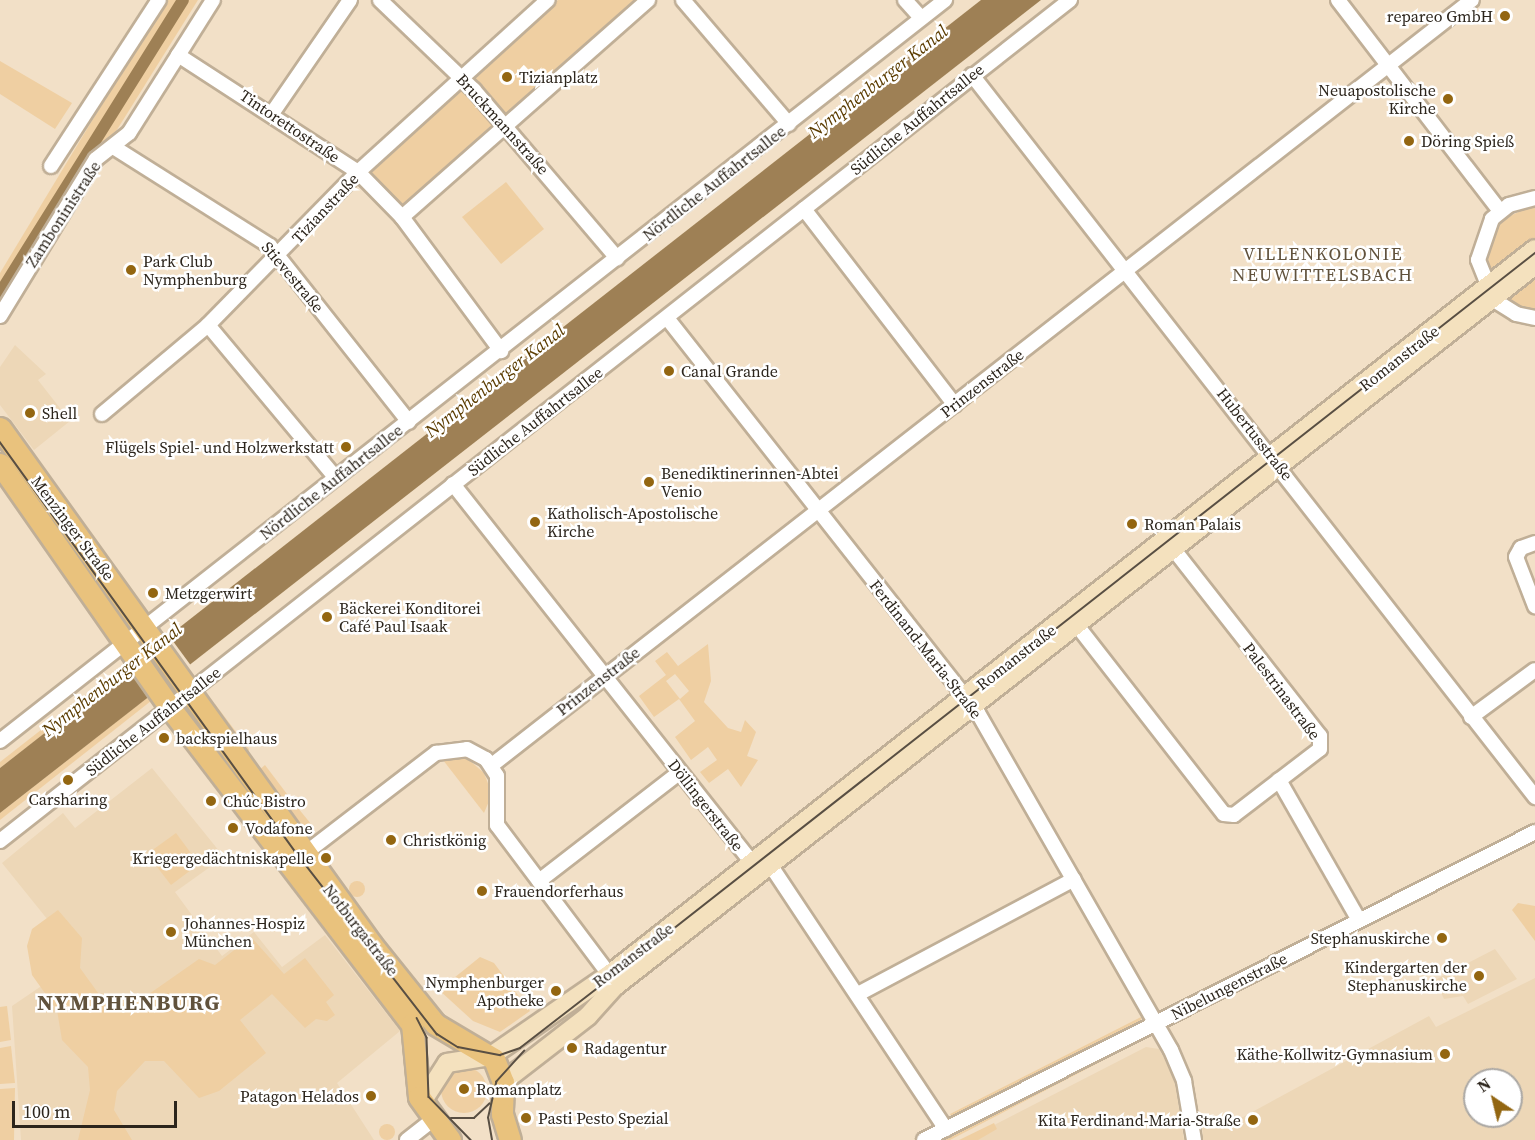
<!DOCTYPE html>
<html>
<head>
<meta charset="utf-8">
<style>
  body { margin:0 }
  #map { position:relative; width:1535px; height:1140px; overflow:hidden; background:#f2e0c7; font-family:"Source Serif 4",serif }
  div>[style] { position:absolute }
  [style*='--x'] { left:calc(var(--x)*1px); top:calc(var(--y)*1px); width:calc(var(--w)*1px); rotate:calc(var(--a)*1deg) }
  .built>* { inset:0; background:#edd7b7 }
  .green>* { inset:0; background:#efcfa2 }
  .round { border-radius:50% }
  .water>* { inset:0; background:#9e8055 }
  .pier>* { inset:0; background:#f2e0c7 }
  .canal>* { height:12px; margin:-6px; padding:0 6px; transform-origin:6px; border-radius:6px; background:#9e8055 }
  .roads { filter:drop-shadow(2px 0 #c0af97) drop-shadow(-2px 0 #c0af97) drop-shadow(0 2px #c0af97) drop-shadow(0 -2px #c0af97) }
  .street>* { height:14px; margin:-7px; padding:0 7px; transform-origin:7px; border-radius:7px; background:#fff }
  .secondary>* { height:18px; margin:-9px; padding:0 9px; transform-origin:9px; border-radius:9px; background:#f4e1be }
  .primary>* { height:21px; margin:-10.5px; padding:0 10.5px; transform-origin:10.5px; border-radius:10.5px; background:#e9c27d }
  .tram>* { height:1.5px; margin:-0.75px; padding:0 0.75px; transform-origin:0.75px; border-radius:0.75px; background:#594f43 }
  .dots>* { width:16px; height:16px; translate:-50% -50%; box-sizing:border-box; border:3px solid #fff; border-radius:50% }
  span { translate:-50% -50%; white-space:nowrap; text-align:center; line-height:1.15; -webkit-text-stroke:5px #fff; paint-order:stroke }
  .poi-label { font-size:16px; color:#2c251c }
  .right { translate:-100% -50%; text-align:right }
  .left { translate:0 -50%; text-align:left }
  .street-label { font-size:16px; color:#2c251c }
  .water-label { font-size:18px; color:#5b3c00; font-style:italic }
  .neighbourhood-label { font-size:18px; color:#61523c; letter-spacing:1.5px }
  .district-label { font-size:22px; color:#61523c; font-weight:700; letter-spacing:1.5px }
  .north { position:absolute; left:1463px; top:1068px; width:60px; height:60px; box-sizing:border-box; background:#fff; border:2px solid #aba8a4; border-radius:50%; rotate:325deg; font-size:16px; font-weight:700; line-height:24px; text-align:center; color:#2c251c }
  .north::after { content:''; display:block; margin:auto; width:21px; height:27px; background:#936611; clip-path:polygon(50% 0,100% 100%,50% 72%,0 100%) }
  .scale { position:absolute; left:12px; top:1101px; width:165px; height:27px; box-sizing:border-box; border:3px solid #2c251c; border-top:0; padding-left:8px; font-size:18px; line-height:21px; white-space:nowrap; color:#2c251c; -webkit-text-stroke:4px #fff; paint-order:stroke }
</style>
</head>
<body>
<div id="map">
  <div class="built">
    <div style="clip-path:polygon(15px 345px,46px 374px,38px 380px,70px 421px,34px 450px,0 405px,0 367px)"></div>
    <div style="clip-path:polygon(152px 768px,224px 857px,175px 892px,222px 956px,254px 932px,282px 967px,325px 935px,400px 1031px,337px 1083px,374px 1140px,21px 1140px,12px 1006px,65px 970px,56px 930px,2px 863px,63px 813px,75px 828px)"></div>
    <div style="clip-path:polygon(1495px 949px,1517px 979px,1468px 1004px,1463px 996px,1444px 999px,1435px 980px)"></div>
    <div style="clip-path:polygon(evenodd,1535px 978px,1535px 1140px,1203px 1140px,1202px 1122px,1243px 1117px,1429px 1016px,1436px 1027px,1535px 978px,1475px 1080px,1511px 1080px,1511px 1116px,1475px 1116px,1475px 1080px)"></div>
    <div style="clip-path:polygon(1146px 1047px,1159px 1049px,1174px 1077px,1184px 1140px,965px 1140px)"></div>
  </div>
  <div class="green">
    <div style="clip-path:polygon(165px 0,198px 0,0 317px,0 273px)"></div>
    <div style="clip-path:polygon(558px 0,638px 0,401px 206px,368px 175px)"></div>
    <div style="clip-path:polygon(0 61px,72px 103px,55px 129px,0 94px)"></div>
    <div style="clip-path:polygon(506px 182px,544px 229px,501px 264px,462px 217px)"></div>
    <div style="clip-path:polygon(1535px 204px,1535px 313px,1506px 301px,1485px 258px,1500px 221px)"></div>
    <div style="clip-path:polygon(evenodd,708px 644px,711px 681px,704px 702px,728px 728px,741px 732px,745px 720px,756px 732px,747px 756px,758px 760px,741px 787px,728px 769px,709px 783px,700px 772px,717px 760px,708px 747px,691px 760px,675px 737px,695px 721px,679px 699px,654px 717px,639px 696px,666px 675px,655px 661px,667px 652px,678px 666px,708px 644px,675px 674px,689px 691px,680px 699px,666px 681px,675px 674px)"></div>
    <div style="clip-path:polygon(124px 665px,127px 669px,0 768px,0 762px)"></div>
    <div style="clip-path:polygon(148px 697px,151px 701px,0 820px,0 813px)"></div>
    <div style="clip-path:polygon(215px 704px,249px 749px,247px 761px,214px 705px)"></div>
    <div style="clip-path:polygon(454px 756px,468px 759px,484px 773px,492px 794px,484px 813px,443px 760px)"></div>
    <div style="clip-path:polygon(265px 765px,290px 798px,282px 805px,258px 771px)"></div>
    <div style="clip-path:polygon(396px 773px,325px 832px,323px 829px)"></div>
    <div style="clip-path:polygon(294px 803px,315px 829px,305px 837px,285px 809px)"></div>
    <div style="clip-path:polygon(176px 833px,199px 864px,171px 885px,147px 854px)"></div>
    <div class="round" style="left:349px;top:881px;width:16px;height:16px"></div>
    <div style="clip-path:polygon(1518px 903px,1535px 906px,1535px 941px,1512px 910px)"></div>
    <div style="clip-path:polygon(58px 910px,82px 938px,80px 968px,109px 1008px,149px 994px,199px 959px,215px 965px,251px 937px,284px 974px,305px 958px,334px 995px,326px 1002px,335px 1015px,327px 1021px,316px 1019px,305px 1028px,272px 994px,240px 1020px,266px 1053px,219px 1091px,199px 1098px,164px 1061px,145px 1061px,117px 1091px,114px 1110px,132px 1140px,78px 1140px,90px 1090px,88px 1067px,62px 1040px,57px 1010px,32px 975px,27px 946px,32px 929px)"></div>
    <div style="clip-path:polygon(480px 957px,494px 963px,530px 1011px,500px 1032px,473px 1021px,439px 990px)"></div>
    <div style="clip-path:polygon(7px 1006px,11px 1040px,0 1042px,0 1007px)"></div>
    <div style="clip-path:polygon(1143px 1016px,1140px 1021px,951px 1116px,950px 1114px)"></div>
    <div style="clip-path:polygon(1152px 1035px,950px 1140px,944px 1140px)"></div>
    <div style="clip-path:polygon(11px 1046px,15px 1083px,0 1084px,0 1048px)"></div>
    <div class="round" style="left:441px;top:1067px;width:46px;height:46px"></div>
    <div style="clip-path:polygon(15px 1088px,14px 1140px,0 1140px,0 1089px)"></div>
    <div style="clip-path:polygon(994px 1123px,997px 1129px,978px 1140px,959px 1140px)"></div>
    <div class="round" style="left:379px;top:1124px;width:16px;height:16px"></div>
  </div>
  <div class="water">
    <div style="clip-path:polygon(981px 0,1041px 0,0 813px,0 768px)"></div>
  </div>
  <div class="pier">
    <div style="clip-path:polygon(167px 633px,192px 667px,150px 699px,125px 666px)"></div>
  </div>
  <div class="canal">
    <div style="--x:0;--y:293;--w:345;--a:-58"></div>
  </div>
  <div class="roads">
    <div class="street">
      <div style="--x:380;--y:0;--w:130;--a:43.8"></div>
      <div style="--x:474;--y:90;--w:221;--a:49.6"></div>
      <div style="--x:683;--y:0;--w:163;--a:49.5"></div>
      <div style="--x:905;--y:0;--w:24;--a:48"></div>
      <div style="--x:1338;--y:0;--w:266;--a:52.5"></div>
      <div style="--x:178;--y:55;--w:215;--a:33"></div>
      <div style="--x:358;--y:172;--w:63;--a:45.6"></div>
      <div style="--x:402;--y:217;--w:167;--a:53.5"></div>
      <div style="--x:972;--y:75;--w:916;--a:52.05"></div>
      <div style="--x:273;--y:112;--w:136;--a:-55.5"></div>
      <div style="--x:115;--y:148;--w:183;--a:32.3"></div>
      <div style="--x:270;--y:246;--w:224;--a:51.7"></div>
      <div style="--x:51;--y:166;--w:198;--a:-57"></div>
      <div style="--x:1535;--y:198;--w:27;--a:165"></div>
      <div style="--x:1509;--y:205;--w:22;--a:141"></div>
      <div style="--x:1492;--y:219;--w:43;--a:108.9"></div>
      <div style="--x:1478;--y:260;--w:43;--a:68.2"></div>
      <div style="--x:1494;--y:300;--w:26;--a:32"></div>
      <div style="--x:1516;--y:314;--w:19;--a:12"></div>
      <div style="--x:804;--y:209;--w:247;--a:52.4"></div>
      <div style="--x:402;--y:217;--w:328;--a:-41.4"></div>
      <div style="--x:0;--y:316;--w:184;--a:-58.6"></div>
      <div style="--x:96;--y:159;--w:42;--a:-38.2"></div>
      <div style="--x:129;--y:133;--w:157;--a:-57.7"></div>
      <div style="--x:667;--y:318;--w:503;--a:51.79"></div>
      <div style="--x:978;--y:713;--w:388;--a:60.2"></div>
      <div style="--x:1171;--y:1050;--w:34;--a:67"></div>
      <div style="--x:1184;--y:1081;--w:60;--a:80.4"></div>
      <div style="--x:208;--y:325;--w:199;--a:50.1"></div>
      <div style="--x:102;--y:414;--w:138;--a:-40"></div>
      <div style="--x:208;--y:325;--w:214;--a:-45.6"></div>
      <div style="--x:358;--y:172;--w:256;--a:-42.2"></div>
      <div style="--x:453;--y:484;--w:483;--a:51.7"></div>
      <div style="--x:752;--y:863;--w:19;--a:9"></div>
      <div style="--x:771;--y:866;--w:316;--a:56.4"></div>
      <div style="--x:1535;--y:543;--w:15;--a:160"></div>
      <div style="--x:1521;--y:548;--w:10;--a:119"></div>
      <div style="--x:1516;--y:557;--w:53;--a:68.8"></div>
      <div style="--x:1072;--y:619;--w:247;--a:52.1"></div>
      <div style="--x:1224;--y:814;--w:10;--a:6"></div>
      <div style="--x:1234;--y:815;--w:108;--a:-37.5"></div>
      <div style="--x:1320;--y:749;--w:13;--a:-90"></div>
      <div style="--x:1320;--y:736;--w:246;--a:-128.1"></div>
      <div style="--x:1471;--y:717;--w:79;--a:-36.3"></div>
      <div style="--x:0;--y:741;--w:1201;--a:-38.1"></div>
      <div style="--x:492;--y:765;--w:1243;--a:-37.98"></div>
      <div style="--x:1279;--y:780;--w:161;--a:60.3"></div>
      <div style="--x:0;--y:841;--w:1361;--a:-38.17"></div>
      <div style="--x:303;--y:855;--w:168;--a:-37.5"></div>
      <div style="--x:436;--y:753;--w:31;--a:-7"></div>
      <div style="--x:467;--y:749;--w:21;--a:28"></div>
      <div style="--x:486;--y:759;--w:20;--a:57"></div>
      <div style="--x:497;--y:776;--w:49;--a:90"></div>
      <div style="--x:497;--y:825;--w:195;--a:53.1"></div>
      <div style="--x:539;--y:881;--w:178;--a:-37.7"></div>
      <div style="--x:860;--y:993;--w:242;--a:-28"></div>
      <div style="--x:407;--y:1140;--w:34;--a:-38"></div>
      <div style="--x:924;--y:1140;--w:684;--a:-26.75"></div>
    </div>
    <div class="secondary">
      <div style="--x:503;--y:1082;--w:108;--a:-37.8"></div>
      <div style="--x:588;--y:1016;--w:39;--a:-48"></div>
      <div style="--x:614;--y:987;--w:1169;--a:-38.09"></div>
      <div style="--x:422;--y:1102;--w:46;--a:-57.3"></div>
      <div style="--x:447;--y:1063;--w:45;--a:-9"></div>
      <div style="--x:491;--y:1056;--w:145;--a:-34.6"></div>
      <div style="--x:610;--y:974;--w:1175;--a:-38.09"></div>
    </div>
    <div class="primary">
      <div style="--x:0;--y:428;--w:636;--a:54.28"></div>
      <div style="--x:371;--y:944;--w:102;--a:51.3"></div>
      <div style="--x:435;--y:1024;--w:69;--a:30.7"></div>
      <div style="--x:494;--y:1059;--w:25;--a:69"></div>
      <div style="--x:503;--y:1082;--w:32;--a:92"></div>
      <div style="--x:502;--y:1114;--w:27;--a:73"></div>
      <div style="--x:0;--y:464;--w:297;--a:55.1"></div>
      <div style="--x:170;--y:708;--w:398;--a:52.6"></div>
      <div style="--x:412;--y:1024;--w:73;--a:84.5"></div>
      <div style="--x:419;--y:1097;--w:53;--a:54.2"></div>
    </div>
  </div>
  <div class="tram">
    <div style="--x:0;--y:442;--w:504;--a:54.2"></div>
    <div style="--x:295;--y:851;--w:232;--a:52.2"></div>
    <div style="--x:437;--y:1034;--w:25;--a:32"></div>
    <div style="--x:458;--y:1047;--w:43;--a:10.8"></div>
    <div style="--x:500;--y:1055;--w:21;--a:-19"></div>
    <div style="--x:520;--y:1048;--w:116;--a:-37.7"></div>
    <div style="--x:612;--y:977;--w:1173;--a:-38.11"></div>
    <div style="--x:417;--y:1018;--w:22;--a:63"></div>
    <div style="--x:427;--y:1038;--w:59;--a:88.1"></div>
    <div style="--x:429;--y:1097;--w:60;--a:45.7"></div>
    <div style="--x:451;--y:1118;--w:23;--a:0"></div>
    <div style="--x:474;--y:1118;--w:21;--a:-43"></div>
    <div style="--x:492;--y:1140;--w:22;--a:-100"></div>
    <div style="--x:488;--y:1118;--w:37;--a:-77"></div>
    <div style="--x:496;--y:1082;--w:42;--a:-47.9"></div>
  </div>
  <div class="dots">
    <div style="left:1505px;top:16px;background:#936611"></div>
    <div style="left:507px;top:77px;background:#936611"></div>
    <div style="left:1448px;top:99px;background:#936611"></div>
    <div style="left:1409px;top:141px;background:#936611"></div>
    <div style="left:131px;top:270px;background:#936611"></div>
    <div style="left:669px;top:371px;background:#936611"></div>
    <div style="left:30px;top:413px;background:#936611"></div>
    <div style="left:346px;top:447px;background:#936611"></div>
    <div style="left:649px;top:482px;background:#936611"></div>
    <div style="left:535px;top:522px;background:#936611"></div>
    <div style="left:1132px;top:524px;background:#936611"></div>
    <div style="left:153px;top:593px;background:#936611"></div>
    <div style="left:327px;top:617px;background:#936611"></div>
    <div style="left:164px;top:738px;background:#936611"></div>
    <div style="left:68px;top:780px;background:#936611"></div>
    <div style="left:211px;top:801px;background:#936611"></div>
    <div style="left:233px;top:828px;background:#936611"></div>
    <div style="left:391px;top:840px;background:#936611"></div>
    <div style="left:326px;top:858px;background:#936611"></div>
    <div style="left:482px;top:891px;background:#936611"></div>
    <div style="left:171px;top:932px;background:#936611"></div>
    <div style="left:1442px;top:938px;background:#936611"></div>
    <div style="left:1479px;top:976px;background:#936611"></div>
    <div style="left:556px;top:991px;background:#936611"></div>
    <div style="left:572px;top:1048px;background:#936611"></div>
    <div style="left:1445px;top:1054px;background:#936611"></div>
    <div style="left:464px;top:1089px;background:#936611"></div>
    <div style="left:371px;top:1096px;background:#936611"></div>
    <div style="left:526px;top:1118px;background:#936611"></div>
    <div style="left:1253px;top:1120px;background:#936611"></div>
  </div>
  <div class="poi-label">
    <span class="right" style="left:1493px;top:16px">repareo GmbH</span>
    <span class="left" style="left:519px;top:77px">Tizianplatz</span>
    <span class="right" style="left:1436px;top:99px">Neuapostolische<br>Kirche</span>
    <span class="left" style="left:1421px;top:141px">Döring Spieß</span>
    <span class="left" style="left:143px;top:270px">Park Club<br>Nymphenburg</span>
    <span class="left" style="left:681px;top:371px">Canal Grande</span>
    <span class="left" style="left:42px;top:413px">Shell</span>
    <span class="right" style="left:334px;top:447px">Flügels Spiel- und Holzwerkstatt</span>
    <span class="left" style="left:661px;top:482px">Benediktinerinnen-Abtei<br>Venio</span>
    <span class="left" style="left:547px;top:522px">Katholisch-Apostolische<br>Kirche</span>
    <span class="left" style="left:1144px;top:524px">Roman Palais</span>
    <span class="left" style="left:165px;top:593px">Metzgerwirt</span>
    <span class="left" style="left:339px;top:617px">Bäckerei Konditorei<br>Café Paul Isaak</span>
    <span class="left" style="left:176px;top:738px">backspielhaus</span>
    <span style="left:68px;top:799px">Carsharing</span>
    <span class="left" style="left:223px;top:801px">Chúc Bistro</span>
    <span class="left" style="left:245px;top:828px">Vodafone</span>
    <span class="left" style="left:403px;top:840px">Christkönig</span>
    <span class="right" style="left:314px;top:858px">Kriegergedächtniskapelle</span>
    <span class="left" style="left:494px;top:891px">Frauendorferhaus</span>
    <span class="left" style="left:184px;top:932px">Johannes-Hospiz<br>München</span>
    <span class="right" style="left:1430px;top:938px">Stephanuskirche</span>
    <span class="right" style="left:1467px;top:976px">Kindergarten der<br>Stephanuskirche</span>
    <span class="right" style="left:544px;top:991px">Nymphenburger<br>Apotheke</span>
    <span class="left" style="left:584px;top:1048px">Radagentur</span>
    <span class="right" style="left:1433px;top:1054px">Käthe-Kollwitz-Gymnasium</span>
    <span class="left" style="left:476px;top:1089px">Romanplatz</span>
    <span class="right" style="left:359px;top:1096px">Patagon Helados</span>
    <span class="left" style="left:538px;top:1118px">Pasti Pesto Spezial</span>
    <span class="right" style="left:1241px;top:1120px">Kita Ferdinand-Maria-Straße</span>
  </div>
  <div class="street-label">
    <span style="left:917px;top:119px;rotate:-39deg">Südliche Auffahrtsallee</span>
    <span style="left:503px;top:124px;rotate:48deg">Bruckmannstraße</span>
    <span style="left:290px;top:126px;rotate:34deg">Tintorettostraße</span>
    <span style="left:714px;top:183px;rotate:-38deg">Nördliche Auffahrtsallee</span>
    <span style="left:325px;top:208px;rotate:-47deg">Tizianstraße</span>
    <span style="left:63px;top:214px;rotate:-57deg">Zamboninistraße</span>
    <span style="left:293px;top:277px;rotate:50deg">Stievestraße</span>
    <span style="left:1399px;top:358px;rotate:-38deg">Romanstraße</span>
    <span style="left:982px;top:383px;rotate:-38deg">Prinzenstraße</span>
    <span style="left:535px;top:421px;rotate:-38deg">Südliche Auffahrtsallee</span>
    <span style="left:1255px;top:434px;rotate:52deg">Hubertusstraße</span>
    <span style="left:331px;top:482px;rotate:-38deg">Nördliche Auffahrtsallee</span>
    <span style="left:73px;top:528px;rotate:53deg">Menzinger Straße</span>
    <span style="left:926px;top:649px;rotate:52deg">Ferdinand-Maria-Straße</span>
    <span style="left:1016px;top:657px;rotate:-38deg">Romanstraße</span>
    <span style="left:598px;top:681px;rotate:-38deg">Prinzenstraße</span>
    <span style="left:1282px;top:691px;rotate:53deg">Palestrinastraße</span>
    <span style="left:153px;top:721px;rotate:-38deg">Südliche Auffahrtsallee</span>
    <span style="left:706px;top:805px;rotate:52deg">Döllingerstraße</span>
    <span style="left:361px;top:930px;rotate:52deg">Notburgastraße</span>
    <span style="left:633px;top:955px;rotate:-37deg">Romanstraße</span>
    <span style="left:1229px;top:986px;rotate:-27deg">Nibelungenstraße</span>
  </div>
  <div class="water-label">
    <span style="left:878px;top:82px;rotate:-38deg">Nymphenburger Kanal</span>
    <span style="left:495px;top:381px;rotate:-38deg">Nymphenburger Kanal</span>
    <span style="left:112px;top:680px;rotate:-38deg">Nymphenburger Kanal</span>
  </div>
  <div class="neighbourhood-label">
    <span style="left:1323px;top:265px">VILLENKOLONIE<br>NEUWITTELSBACH</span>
  </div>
  <div class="district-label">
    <span style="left:129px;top:1003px">NYMPHENBURG</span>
  </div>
  <div class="north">N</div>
  <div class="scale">100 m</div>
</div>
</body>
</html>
